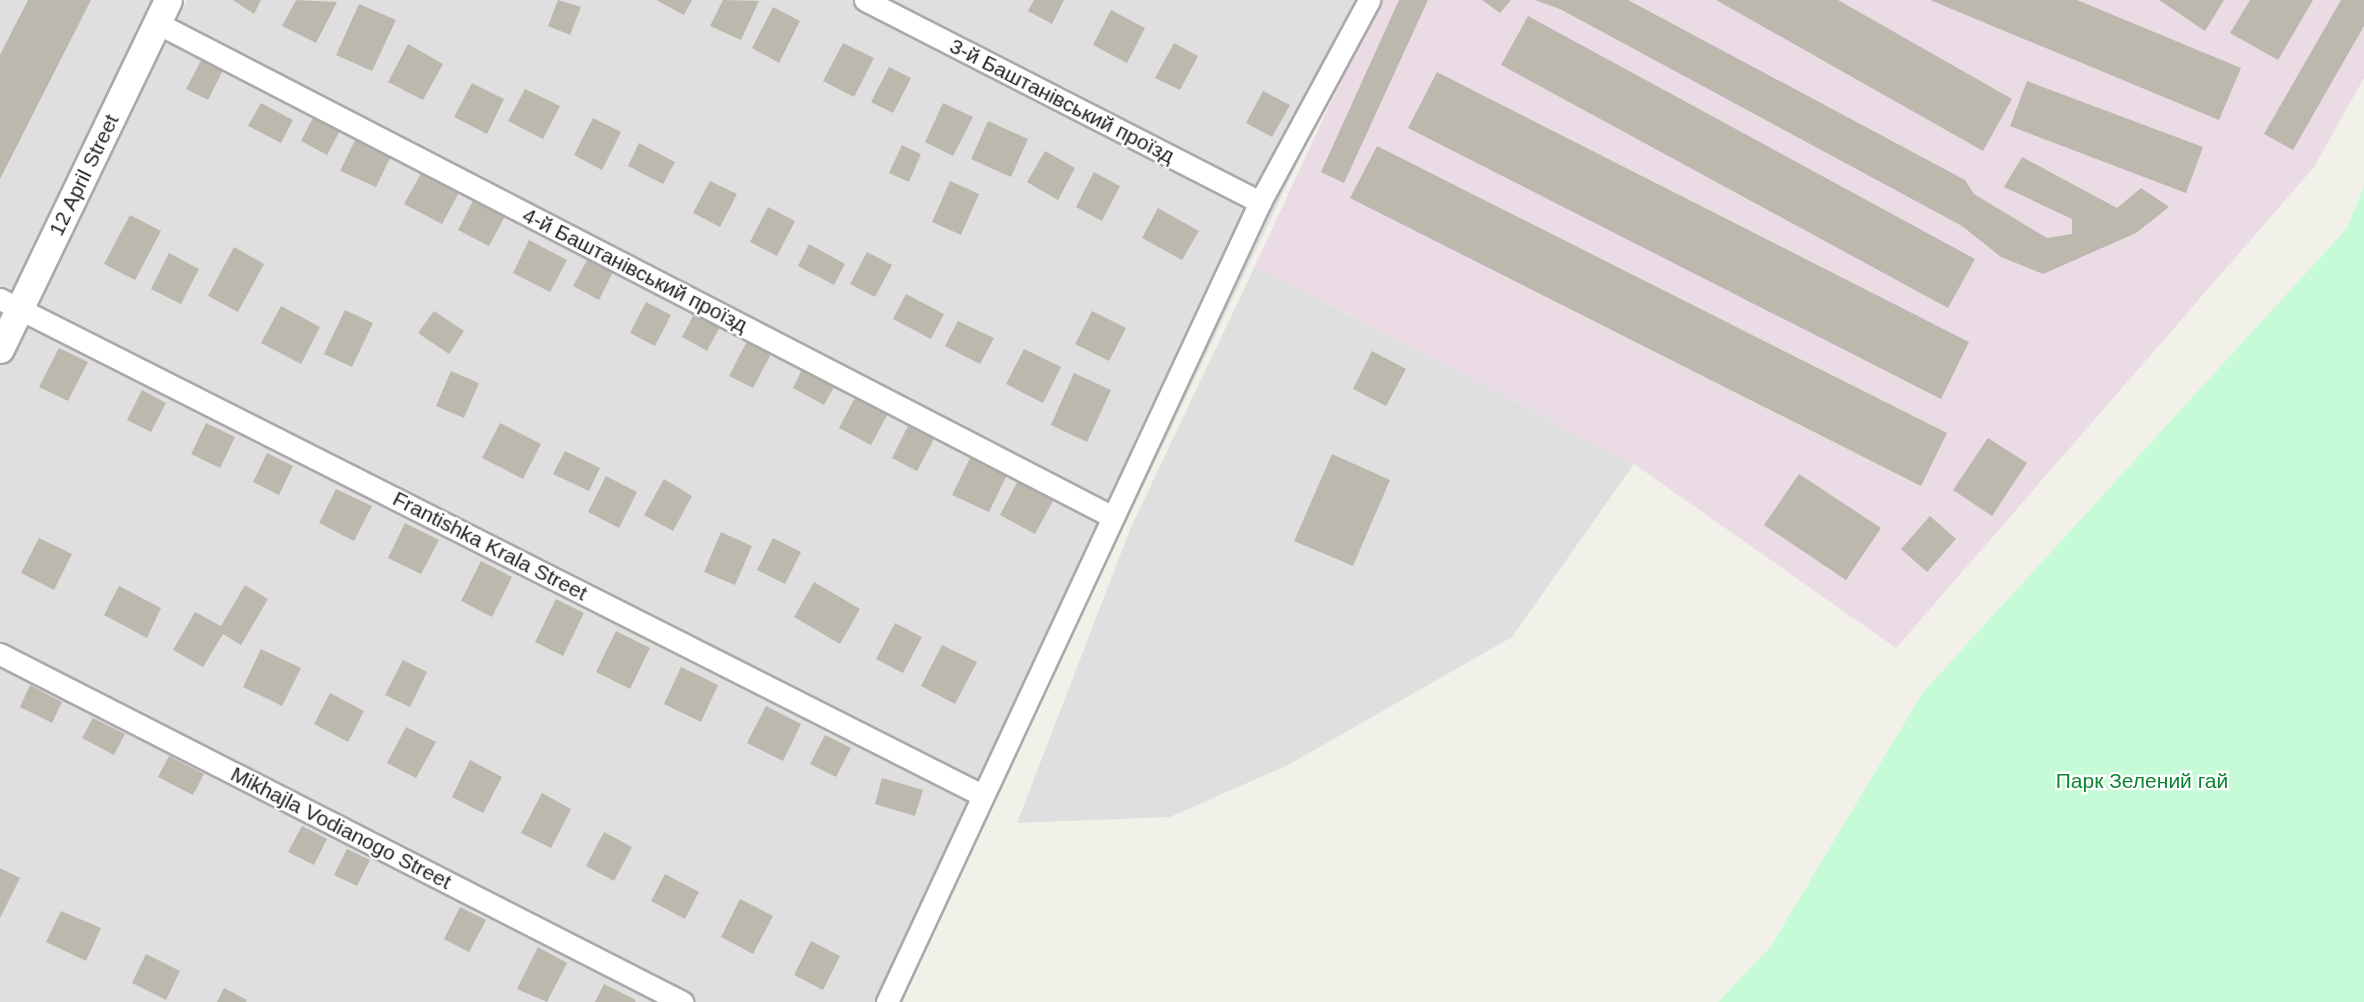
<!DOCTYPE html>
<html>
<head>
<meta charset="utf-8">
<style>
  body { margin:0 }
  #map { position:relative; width:2364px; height:1002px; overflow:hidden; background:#f2f1e9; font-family:Helvetica,sans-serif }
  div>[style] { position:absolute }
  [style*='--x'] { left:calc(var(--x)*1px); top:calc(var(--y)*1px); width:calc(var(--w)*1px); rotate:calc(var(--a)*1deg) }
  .residential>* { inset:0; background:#e0dfdf }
  .industrial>* { inset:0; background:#ebdbe4 }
  .park>* { inset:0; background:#c7fbd8 }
  .building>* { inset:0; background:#bcb8ae }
  .roads { filter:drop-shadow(2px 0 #a9a9a9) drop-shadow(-2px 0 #a9a9a9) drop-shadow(0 2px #a9a9a9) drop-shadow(0 -2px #a9a9a9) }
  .minor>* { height:21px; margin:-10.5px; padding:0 10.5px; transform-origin:10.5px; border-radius:10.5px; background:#fff }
  .tertiary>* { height:27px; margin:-13.5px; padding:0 13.5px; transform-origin:13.5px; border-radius:13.5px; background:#fff }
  span { translate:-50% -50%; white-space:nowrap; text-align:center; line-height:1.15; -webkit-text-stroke:4.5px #fff; paint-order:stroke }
  .street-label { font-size:21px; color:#222 }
  .park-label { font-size:21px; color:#0a8632 }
</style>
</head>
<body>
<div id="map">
  <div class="residential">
    <div style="clip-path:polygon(0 0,158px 0,1px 311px,0 310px)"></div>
    <div style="clip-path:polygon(187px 0,1375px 0,898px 1002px,0 1002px,0 326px,22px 336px)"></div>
    <div style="clip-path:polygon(1255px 266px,1634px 464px,1512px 637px,1290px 764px,1170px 817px,1017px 823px,1131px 527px)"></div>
  </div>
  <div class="industrial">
    <div style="clip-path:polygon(1378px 0,2364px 0,2364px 78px,2314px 167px,1896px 648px,1634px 464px,1255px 266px)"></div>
  </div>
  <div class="park">
    <div style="clip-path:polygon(2364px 186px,2364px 1002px,1718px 1002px,1771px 946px,1923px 692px,2347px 228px)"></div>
  </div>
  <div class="building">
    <div style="clip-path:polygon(28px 0,91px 0,0 179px,0 55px)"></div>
    <div style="clip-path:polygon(233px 0,261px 0,254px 14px)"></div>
    <div style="clip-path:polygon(296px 0,337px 2px,316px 43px,282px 26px)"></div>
    <div style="clip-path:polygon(558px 0,581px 7px,570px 35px,548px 26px)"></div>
    <div style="clip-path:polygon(656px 0,692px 0,684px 15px)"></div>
    <div style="clip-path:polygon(723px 0,759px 1px,741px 40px,710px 26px)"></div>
    <div style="clip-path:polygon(1034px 0,1064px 0,1052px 24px,1028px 11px)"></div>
    <div style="clip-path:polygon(1399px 0,1428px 0,1344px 183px,1321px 172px)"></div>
    <div style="clip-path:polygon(1482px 0,1511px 0,1500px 13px)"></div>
    <div style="clip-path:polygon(1535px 0,1628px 0,1965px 180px,1974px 194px,2047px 238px,2072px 234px,2072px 219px,2004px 187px,2022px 157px,2117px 208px,2141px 188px,2169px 207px,2136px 233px,2043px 274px,2001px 257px,1962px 226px,1560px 9px)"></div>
    <div style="clip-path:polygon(1716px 0,1838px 0,2012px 99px,1983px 151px)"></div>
    <div style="clip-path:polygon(1930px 0,2077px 0,2241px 68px,2219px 120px)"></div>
    <div style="clip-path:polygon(2159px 0,2224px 0,2205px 31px)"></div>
    <div style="clip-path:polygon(2250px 0,2313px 0,2278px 60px,2230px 33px)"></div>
    <div style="clip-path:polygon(2341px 0,2364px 0,2364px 26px,2293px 150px,2264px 134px)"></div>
    <div style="clip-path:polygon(359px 4px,396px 20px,372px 71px,336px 55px)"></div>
    <div style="clip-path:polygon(773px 7px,800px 21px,779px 63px,752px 48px)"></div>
    <div style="clip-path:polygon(1111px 10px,1145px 28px,1127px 63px,1093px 45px)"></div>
    <div style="clip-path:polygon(1528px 16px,1975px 259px,1948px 308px,1501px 65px)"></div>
    <div style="clip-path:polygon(843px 43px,874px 58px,854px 97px,823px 81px)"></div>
    <div style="clip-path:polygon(1174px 43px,1198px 56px,1180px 90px,1155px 78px)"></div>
    <div style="clip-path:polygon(408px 44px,443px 64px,423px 100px,388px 82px)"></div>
    <div style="clip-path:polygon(205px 53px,226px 64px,208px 100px,186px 89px)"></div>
    <div style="clip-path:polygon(889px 67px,911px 78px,893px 113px,871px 102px)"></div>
    <div style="clip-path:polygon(1437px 72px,1969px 342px,1941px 399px,1408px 128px)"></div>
    <div style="clip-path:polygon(2027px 81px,2203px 147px,2186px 193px,2010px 126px)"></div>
    <div style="clip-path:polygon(472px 83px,504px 99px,487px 134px,454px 117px)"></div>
    <div style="clip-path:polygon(525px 89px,560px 106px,543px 139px,508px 121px)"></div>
    <div style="clip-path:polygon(1263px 91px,1290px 105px,1272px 137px,1246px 123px)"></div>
    <div style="clip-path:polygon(261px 103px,293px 120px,281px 143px,248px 126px)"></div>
    <div style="clip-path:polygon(943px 103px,973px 117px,953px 156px,925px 142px)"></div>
    <div style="clip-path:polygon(317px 110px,343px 125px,327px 155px,301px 141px)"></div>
    <div style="clip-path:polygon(593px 118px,621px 132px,602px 170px,574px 155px)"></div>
    <div style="clip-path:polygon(988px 121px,1028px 139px,1011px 177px,971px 159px)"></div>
    <div style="clip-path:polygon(358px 134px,394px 150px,376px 187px,340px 171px)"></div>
    <div style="clip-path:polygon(639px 143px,675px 162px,663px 184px,628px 166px)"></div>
    <div style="clip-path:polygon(902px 145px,921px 154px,909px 182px,889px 173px)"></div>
    <div style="clip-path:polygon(1377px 146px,1947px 433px,1921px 486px,1350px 198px)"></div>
    <div style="clip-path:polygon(1045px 151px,1075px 168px,1058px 200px,1027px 182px)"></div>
    <div style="clip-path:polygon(424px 168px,461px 189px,442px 224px,404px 204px)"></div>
    <div style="clip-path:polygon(1094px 172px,1120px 186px,1102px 221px,1076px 207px)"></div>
    <div style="clip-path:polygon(710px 181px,737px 194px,720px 227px,693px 213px)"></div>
    <div style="clip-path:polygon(950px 181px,979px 194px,961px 235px,932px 222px)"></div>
    <div style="clip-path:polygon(477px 193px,509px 209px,489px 246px,458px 230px)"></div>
    <div style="clip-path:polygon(768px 207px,795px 221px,777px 256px,750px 242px)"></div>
    <div style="clip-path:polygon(1158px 208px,1199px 231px,1182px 260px,1142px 238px)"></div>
    <div style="clip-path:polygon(130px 215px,161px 231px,135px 280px,104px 264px)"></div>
    <div style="clip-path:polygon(529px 240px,567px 260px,550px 292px,513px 273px)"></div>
    <div style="clip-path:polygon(809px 244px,845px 264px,834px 285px,798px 266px)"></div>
    <div style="clip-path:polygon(234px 247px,264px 264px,238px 312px,208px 296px)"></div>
    <div style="clip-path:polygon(867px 252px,892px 265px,875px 297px,850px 284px)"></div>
    <div style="clip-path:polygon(169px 253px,199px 269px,181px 304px,151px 289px)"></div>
    <div style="clip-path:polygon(591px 253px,616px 266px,599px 300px,573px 286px)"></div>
    <div style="clip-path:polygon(906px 294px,944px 314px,931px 339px,893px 319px)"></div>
    <div style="clip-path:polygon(646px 302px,671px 315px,655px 346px,630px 333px)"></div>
    <div style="clip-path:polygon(281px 306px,320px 327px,301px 364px,261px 343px)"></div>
    <div style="clip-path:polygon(697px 308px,723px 321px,707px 351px,682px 337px)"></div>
    <div style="clip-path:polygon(345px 310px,373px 323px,352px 367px,324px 354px)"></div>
    <div style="clip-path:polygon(434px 311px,464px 331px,449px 354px,418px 333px)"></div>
    <div style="clip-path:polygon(1092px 311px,1126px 328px,1109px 361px,1075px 344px)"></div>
    <div style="clip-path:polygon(958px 321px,994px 338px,980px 364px,945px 346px)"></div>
    <div style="clip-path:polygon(747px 341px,771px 354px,753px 388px,729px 376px)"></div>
    <div style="clip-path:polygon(59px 348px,88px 362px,68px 401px,39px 387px)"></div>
    <div style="clip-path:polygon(1024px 349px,1061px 367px,1043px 403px,1006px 384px)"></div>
    <div style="clip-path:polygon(1372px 351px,1406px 369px,1386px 406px,1353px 389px)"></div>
    <div style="clip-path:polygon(805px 363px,838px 380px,824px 405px,793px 388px)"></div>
    <div style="clip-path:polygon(451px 371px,479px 383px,464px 418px,436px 406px)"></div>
    <div style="clip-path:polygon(1074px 373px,1111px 390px,1087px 442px,1051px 425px)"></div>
    <div style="clip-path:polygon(142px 390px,166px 403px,151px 432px,127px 420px)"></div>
    <div style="clip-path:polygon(859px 390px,891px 408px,871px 445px,839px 428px)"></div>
    <div style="clip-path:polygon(206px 423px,235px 437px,220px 468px,191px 454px)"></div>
    <div style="clip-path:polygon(500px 423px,541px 444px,523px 479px,482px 458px)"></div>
    <div style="clip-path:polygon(908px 426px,934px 439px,917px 471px,892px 458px)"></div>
    <div style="clip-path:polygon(1988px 438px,2027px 463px,1992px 516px,1953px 490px)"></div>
    <div style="clip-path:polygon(565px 451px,600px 468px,589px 491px,553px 474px)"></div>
    <div style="clip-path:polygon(267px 453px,293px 466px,279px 495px,253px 482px)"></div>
    <div style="clip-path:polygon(1332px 454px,1390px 480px,1353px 566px,1294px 541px)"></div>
    <div style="clip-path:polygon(971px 456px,1008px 473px,989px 512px,952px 495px)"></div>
    <div style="clip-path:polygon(1799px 474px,1881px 528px,1846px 580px,1764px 525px)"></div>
    <div style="clip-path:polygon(606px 476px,637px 492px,619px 528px,588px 512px)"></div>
    <div style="clip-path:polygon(664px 479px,692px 496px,673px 531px,644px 515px)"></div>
    <div style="clip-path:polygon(1019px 479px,1054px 499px,1035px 534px,1000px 515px)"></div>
    <div style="clip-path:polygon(336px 489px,372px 506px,354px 541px,319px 523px)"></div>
    <div style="clip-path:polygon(1930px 516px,1956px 539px,1927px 572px,1901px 549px)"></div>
    <div style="clip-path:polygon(405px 523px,439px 540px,421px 574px,388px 558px)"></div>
    <div style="clip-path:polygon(721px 532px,752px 546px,735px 585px,704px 572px)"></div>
    <div style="clip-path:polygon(39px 538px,72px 554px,54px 590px,21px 573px)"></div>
    <div style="clip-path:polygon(773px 538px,801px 552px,785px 584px,757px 570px)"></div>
    <div style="clip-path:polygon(481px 561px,512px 577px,492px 617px,461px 601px)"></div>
    <div style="clip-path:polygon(814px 582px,860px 609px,840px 644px,794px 617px)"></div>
    <div style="clip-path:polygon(245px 585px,268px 599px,241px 645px,223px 634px,203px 667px,173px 650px,195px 612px,221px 626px)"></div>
    <div style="clip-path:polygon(119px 586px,161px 608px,147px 638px,104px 615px)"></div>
    <div style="clip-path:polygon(556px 599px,584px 613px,563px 656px,535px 642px)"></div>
    <div style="clip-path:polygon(895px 623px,922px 637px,903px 673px,876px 659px)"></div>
    <div style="clip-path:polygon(616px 631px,650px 648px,630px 689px,596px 672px)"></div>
    <div style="clip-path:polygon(942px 645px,977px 662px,955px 704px,921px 686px)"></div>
    <div style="clip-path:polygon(261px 649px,301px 668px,282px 706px,243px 687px)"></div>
    <div style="clip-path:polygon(403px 660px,427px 672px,410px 707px,385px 695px)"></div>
    <div style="clip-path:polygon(681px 667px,718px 685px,701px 722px,664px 704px)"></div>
    <div style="clip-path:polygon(30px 685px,62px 702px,52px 723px,20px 707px)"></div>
    <div style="clip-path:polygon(330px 693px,364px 711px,348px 742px,314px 724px)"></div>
    <div style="clip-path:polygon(766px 706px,801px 724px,783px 761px,747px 743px)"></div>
    <div style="clip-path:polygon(93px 718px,125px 734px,114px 755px,82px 738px)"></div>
    <div style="clip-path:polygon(406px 727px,436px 742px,416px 778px,387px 763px)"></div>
    <div style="clip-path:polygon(825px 735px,851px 748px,836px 777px,810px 764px)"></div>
    <div style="clip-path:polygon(169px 756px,204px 774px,193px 795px,158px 777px)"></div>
    <div style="clip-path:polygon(470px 760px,502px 777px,483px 813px,452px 797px)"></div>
    <div style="clip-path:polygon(882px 778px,923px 790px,915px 816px,875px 804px)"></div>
    <div style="clip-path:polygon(542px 793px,571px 809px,551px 848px,521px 833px)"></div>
    <div style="clip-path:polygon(302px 826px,327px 839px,314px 865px,288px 852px)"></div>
    <div style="clip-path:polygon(604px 832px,632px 847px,614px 881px,586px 866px)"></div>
    <div style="clip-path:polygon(347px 849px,370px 860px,357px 886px,334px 875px)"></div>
    <div style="clip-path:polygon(0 868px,20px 878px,0 918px)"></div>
    <div style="clip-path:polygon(665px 874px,699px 892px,685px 919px,651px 901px)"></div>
    <div style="clip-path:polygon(740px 899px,773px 916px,753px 954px,721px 937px)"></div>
    <div style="clip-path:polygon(460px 907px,486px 920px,469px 952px,444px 939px)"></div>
    <div style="clip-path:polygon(61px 911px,101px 928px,86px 961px,46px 942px)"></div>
    <div style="clip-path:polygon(811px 941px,840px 956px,823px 990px,794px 975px)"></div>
    <div style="clip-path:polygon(538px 947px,567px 963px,547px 1002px,517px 989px)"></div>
    <div style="clip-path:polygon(146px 954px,180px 971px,166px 1000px,132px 983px)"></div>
    <div style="clip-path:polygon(604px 984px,636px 1000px,635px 1002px,595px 1002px)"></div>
    <div style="clip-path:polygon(224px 988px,247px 1000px,246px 1002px,217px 1002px)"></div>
  </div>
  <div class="roads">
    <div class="minor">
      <div style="--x:865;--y:0;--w:444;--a:27.1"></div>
      <div style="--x:157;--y:23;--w:1076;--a:27.33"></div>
      <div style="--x:0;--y:299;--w:1098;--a:26.8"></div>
      <div style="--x:0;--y:654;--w:766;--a:27.03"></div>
      <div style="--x:887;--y:1002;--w:883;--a:-65"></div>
      <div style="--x:1260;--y:202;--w:230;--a:-61.6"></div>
    </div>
    <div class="tertiary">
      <div style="--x:0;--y:349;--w:387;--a:-64.3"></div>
    </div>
  </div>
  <div class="street-label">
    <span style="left:1062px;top:101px;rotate:27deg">3-й Баштанівський проїзд</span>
    <span style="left:84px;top:175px;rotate:-64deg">12 April Street</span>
    <span style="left:635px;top:270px;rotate:27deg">4-й Баштанівський проїзд</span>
    <span style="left:490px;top:546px;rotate:27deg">Frantishka Krala Street</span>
    <span style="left:341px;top:828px;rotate:27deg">Mikhajla Vodianogo Street</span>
  </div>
  <div class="park-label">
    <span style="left:2142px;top:781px">Парк Зелений гай</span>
  </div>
</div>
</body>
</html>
